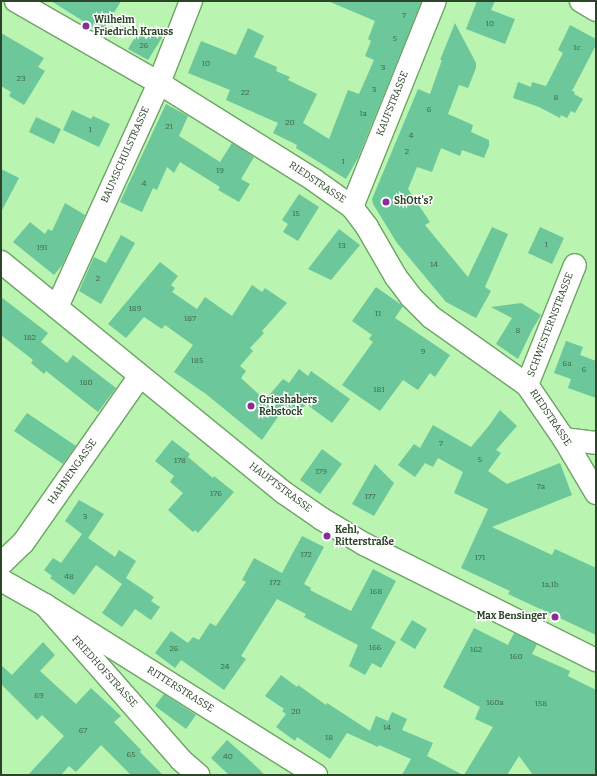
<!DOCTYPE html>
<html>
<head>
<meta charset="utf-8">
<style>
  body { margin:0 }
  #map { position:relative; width:597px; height:776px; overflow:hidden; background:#b9f4b0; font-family:Bitter,serif }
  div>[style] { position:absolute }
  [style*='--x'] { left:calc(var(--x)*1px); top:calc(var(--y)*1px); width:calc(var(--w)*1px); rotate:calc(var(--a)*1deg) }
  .building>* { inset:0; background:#6cc79b }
  .roads { filter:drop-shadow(1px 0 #6ca464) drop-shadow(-1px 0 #6ca464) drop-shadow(0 1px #6ca464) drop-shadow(0 -1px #6ca464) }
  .minor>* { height:22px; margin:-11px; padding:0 11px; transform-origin:11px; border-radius:11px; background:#fff }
  .dots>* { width:11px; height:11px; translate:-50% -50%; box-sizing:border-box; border:2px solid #fff; border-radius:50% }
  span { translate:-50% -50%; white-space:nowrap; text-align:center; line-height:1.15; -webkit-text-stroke:3px #fff; paint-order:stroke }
  .number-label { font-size:8px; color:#3c6545 }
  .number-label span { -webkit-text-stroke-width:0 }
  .poi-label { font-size:10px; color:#2c4428; font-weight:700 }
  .left { translate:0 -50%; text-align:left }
  .right { translate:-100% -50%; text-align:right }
  .street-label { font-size:10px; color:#2c4428 }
  .frame { position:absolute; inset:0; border:2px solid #2c4428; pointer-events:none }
</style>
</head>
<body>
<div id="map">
  <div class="building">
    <div style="clip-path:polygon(51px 1px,121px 1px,102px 33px)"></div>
    <div style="clip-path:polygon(328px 1px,422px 1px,358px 158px,346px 179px,296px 148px,297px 145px,273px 133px,278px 123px,226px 100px,230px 90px,188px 73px,201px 41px,236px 55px,248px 28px,264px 36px,254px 57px,277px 67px,276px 71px,290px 77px,288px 80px,317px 94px,303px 123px,329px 139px,348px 90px,359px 94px,374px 60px,365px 56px,371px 41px,368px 39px,375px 21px)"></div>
    <div style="clip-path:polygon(477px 1px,495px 1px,491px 10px,515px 19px,505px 44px,466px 29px)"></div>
    <div style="clip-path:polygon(455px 23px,476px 63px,476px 68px,468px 88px,459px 85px,448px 114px,473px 125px,471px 132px,489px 140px,489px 146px,484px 158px,462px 150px,460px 156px,441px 148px,432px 172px,417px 167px,408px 189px,430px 222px,425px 225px,468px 277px,492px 227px,508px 234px,485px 287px,491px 291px,476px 318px,446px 302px,397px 243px,373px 204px,372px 199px,418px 89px,430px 94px,442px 60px,440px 60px)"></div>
    <div style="clip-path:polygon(143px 24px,163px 36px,148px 60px,128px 49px)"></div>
    <div style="clip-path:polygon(570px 25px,596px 39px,596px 45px,572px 91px,575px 92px,574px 94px,583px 99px,575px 113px,571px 111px,567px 118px,561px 115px,560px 118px,539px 107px,513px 98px,518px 82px,531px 87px,532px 82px,546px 86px,563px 53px,558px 50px)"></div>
    <div style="clip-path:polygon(1px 33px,44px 58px,38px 67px,45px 71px,24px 105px,9px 96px,11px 92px,1px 86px)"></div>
    <div style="clip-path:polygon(166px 104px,188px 116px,179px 136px,220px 162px,232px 143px,254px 157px,241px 179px,250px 184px,239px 202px,218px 190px,220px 187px,180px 162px,174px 173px,167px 167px,157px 190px,153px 188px,142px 212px,120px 202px)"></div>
    <div style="clip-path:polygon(72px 110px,91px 119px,93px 116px,110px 124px,99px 147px,63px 130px)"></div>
    <div style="clip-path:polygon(36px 117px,61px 129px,54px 144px,29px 132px)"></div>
    <div style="clip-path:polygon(1px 169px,19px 178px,1px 212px)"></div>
    <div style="clip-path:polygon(299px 194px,319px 207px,298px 241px,283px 232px,288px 224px,282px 220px)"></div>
    <div style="clip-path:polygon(65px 203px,85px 215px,63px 264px,54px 275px,13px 242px,30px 222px,45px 234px,48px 229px,52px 231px)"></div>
    <div style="clip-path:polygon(540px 227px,564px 238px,552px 264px,528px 253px)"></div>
    <div style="clip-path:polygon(339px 229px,360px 245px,331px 280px,308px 269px)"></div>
    <div style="clip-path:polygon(121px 235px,135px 243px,101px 304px,79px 291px,94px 257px,106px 263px)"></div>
    <div style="clip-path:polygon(160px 262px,178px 276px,171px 285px,175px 288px,172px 292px,197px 309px,205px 297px,232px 316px,252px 285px,262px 292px,265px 288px,287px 303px,262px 331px,264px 333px,250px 348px,253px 351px,240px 366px,246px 371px,241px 378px,265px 400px,283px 379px,289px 383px,299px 369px,308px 376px,311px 371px,350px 399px,332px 423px,306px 404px,296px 417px,284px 408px,262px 440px,206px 394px,174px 372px,193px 345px,165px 325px,162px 329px,144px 317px,126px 338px,108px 324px)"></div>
    <div style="clip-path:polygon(376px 287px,403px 306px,395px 318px,450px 355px,435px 377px,430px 373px,418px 390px,403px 380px,380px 411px,342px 385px,373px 342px,369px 339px,372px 335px,352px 321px)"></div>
    <div style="clip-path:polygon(1px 297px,48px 333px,41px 342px,67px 363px,73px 355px,116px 388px,98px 412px,46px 371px,44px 374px,31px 363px,33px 360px,1px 335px)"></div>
    <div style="clip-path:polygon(521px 303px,541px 315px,532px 330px,518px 359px,496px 344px,512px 318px,491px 307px)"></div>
    <div style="clip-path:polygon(566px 341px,583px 347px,580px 355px,596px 361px,596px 398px,568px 388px,571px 379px,554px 373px)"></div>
    <div style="clip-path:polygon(500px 410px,517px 426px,496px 450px,501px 453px,488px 471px,507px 484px,560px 463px,572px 495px,492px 527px,552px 555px,555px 549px,596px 568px,596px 635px,508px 594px,510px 591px,461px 568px,488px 509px,454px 493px,463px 472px,438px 458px,433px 467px,425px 463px,415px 477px,398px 465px,414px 444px,420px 448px,433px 425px,471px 447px,488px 427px)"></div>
    <div style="clip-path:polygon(27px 413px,76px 446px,63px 464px,14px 431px)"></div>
    <div style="clip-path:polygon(172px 440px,190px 454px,188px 457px,213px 478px,214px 476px,234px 492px,198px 533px,195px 530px,193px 532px,168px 510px,183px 493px,170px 482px,174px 476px,155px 461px)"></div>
    <div style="clip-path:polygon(322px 449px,342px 464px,320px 494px,300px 480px)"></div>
    <div style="clip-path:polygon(375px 464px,394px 483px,374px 516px,352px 504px)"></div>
    <div style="clip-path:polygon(79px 500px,104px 514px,88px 538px,115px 557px,119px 550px,136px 561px,126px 578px,154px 597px,151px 601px,160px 607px,151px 620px,135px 609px,122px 627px,102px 613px,122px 584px,96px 565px,74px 595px,50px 578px,52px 576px,44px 570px,53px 558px,61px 563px,82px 534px,65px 521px)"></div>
    <div style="clip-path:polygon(302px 536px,324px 547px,304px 584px,311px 588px,310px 590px,351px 611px,373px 569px,396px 581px,371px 628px,396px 642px,381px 668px,372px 663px,365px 675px,349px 666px,358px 645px,304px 617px,306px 614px,277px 599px,241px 656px,246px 659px,224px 690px,181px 660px,175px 668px,155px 653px,171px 631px,188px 643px,193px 637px,199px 640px,210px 623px,216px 626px,246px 582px,242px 580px,254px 558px,282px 573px)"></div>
    <div style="clip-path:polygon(412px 620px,427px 629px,415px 649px,400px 640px)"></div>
    <div style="clip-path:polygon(474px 628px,508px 645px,514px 633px,537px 644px,532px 654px,570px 671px,568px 676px,596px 690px,596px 775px,533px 775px,519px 756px,507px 775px,464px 775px,493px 727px,475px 719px,480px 707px,443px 687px)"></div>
    <div style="clip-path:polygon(43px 642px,55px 655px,40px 671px,76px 704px,91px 688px,121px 716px,114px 722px,141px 750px,140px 752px,163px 775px,131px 775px,101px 745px,76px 772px,69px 766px,61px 775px,28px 775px,64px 736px,42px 715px,37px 720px,1px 684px,1px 665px,12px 675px)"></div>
    <div style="clip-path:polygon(281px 675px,297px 687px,298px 685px,326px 705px,327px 703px,370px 731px,376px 716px,388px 721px,392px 712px,407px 719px,402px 730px,433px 743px,427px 756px,463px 775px,402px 775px,411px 759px,379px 745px,378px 747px,347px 733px,330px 759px,297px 737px,295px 741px,276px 727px,286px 714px,282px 711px,284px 709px,265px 696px)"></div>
    <div style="clip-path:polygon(164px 694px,196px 715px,186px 729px,155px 706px)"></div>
    <div style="clip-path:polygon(227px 740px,245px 756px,265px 775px,229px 775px,211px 758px)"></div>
  </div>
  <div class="roads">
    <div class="minor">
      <div style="--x:16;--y:1;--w:165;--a:29.8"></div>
      <div style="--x:159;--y:83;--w:183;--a:32"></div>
      <div style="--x:314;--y:180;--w:47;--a:35.4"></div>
      <div style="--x:352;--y:207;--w:25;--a:53"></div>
      <div style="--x:367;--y:227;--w:58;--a:59.9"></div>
      <div style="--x:396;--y:277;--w:25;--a:53"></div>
      <div style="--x:411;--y:297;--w:28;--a:45"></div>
      <div style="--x:431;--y:317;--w:118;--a:35.3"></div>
      <div style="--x:527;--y:385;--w:65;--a:55.6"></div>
      <div style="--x:564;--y:439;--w:63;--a:59.3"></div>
      <div style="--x:581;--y:1;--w:17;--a:31"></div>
      <div style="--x:352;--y:207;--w:222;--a:-68.1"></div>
      <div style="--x:1;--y:262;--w:364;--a:39.2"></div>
      <div style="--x:283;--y:492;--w:47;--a:34.7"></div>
      <div style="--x:322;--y:519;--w:49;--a:30.8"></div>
      <div style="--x:364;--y:544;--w:259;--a:26.6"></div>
      <div style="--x:57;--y:307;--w:246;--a:-65.5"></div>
      <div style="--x:159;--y:83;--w:88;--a:-68.7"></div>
      <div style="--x:527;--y:385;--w:129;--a:-68.2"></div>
      <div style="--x:564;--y:439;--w:32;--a:7"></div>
      <div style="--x:1;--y:564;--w:30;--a:-44"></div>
      <div style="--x:23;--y:543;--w:204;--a:-55"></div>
      <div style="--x:1;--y:580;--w:51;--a:29.6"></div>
      <div style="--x:45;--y:605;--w:206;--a:48.7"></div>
      <div style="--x:181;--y:760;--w:23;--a:41"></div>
      <div style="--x:45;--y:605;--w:320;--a:32.1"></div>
    </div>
  </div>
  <div class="dots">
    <div style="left:86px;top:26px;background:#892e99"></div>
    <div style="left:386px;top:202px;background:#892e99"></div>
    <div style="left:251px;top:406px;background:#892e99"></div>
    <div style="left:327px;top:536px;background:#892e99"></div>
    <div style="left:555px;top:617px;background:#892e99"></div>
  </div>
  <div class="number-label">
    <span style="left:404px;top:16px">7</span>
    <span style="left:490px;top:24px">10</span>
    <span style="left:395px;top:39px">5</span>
    <span style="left:144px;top:46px">26</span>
    <span style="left:577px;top:48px">1c</span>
    <span style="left:206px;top:64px">10</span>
    <span style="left:383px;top:68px">3</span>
    <span style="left:21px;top:79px">23</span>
    <span style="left:374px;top:90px">3</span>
    <span style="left:245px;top:93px">22</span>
    <span style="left:556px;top:98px">8</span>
    <span style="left:429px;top:110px">6</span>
    <span style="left:363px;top:114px">1a</span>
    <span style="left:290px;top:123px">20</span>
    <span style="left:169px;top:127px">21</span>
    <span style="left:90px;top:130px">1</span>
    <span style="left:411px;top:136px">4</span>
    <span style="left:407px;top:152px">2</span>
    <span style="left:343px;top:162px">1</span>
    <span style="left:220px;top:171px">19</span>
    <span style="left:144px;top:184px">4</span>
    <span style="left:296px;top:214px">15</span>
    <span style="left:546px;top:245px">1</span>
    <span style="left:342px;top:246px">13</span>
    <span style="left:42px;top:248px">191</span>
    <span style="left:434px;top:265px">14</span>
    <span style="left:98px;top:279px">2</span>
    <span style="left:135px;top:309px">189</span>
    <span style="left:378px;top:314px">11</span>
    <span style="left:190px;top:319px">187</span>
    <span style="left:518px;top:331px">8</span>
    <span style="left:30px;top:338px">182</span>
    <span style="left:423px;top:352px">9</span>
    <span style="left:197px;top:361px">185</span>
    <span style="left:567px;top:364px">6a</span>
    <span style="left:584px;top:370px">6</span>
    <span style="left:86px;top:383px">180</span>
    <span style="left:379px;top:390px">181</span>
    <span style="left:441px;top:444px">7</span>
    <span style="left:480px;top:460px">5</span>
    <span style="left:180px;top:461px">178</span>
    <span style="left:321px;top:472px">179</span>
    <span style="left:541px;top:487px">7a</span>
    <span style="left:216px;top:494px">176</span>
    <span style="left:370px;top:497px">177</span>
    <span style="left:85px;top:517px">3</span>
    <span style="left:306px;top:555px">172</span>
    <span style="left:480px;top:558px">171</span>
    <span style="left:69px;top:577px">48</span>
    <span style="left:275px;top:583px">172</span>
    <span style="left:550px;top:585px">1a,1b</span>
    <span style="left:376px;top:592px">168</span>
    <span style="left:375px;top:648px">166</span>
    <span style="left:174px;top:649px">26</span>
    <span style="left:476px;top:650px">162</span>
    <span style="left:516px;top:657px">160</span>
    <span style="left:225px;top:667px">24</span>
    <span style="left:39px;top:696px">69</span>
    <span style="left:495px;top:703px">160a</span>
    <span style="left:541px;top:704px">158</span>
    <span style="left:296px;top:712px">20</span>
    <span style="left:387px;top:728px">14</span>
    <span style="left:83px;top:731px">67</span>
    <span style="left:329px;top:738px">18</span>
    <span style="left:131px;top:755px">65</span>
    <span style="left:228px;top:757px">40</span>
  </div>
  <div class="poi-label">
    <span class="left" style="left:94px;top:26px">Wilhelm<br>Friedrich Krauss</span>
    <span class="left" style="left:394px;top:202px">ShOtt's?</span>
    <span class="left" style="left:259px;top:406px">Grieshabers<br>Rebstock</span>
    <span class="left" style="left:335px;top:536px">Kehl,<br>Ritterstraße</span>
    <span class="right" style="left:547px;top:617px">Max Bensinger</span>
  </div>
  <div class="street-label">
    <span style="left:393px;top:104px;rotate:-68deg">KAUFSTRASSE</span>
    <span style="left:126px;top:155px;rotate:-66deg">BAUMSCHULSTRASSE</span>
    <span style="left:317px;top:183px;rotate:34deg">RIEDSTRASSE</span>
    <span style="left:551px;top:325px;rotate:-69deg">SCHWESTERNSTRASSE</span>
    <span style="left:550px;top:418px;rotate:56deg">RIEDSTRASSE</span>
    <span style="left:73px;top:472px;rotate:-55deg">HAHNENGASSE</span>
    <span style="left:280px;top:488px;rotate:37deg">HAUPTSTRASSE</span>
    <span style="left:104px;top:672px;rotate:48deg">FRIEDHOFSTRASSE</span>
    <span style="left:180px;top:690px;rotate:32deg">RITTERSTRASSE</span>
  </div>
  <div class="frame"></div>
</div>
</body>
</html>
